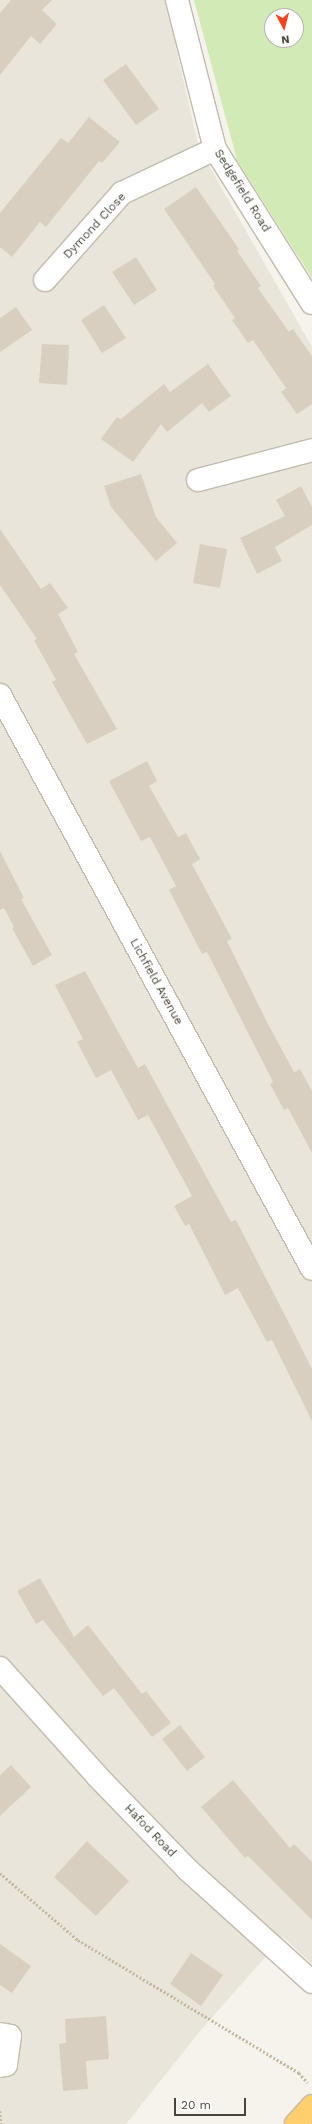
<!DOCTYPE html>
<html>
<head>
<meta charset="utf-8">
<style>
  body { margin:0 }
  #map { position:relative; width:312px; height:2124px; overflow:hidden; background:#f6f3ec; font-family:"Work Sans",sans-serif }
  div>[style] { position:absolute }
  [style*='--x'] { left:calc(var(--x)*1px); top:calc(var(--y)*1px); width:calc(var(--w)*1px); rotate:calc(var(--a)*1deg) }
  .residential>* { inset:0; background:#eae5da }
  .green>* { inset:0; background:#d2eab5 }
  .building>* { inset:0; background:#d8cfc1 }
  .path>* { height:2.5px; margin-top:-1.25px; transform-origin:0; background:repeating-linear-gradient(90deg,#c4b79f 0 2px,transparent 0 4px) }
  .roads { filter:drop-shadow(1px 0 #c2bbae) drop-shadow(-1px 0 #c2bbae) drop-shadow(0 1px #c2bbae) drop-shadow(0 -1px #c2bbae) }
  .minor>* { height:22px; margin:-11px; padding:0 11px; transform-origin:11px; border-radius:11px; background:#fff }
  .highway>* { height:22px; margin:-11px; padding:0 11px; transform-origin:11px; border-radius:11px; background:#ffcf6e }
  span { translate:-50% -50%; white-space:nowrap; text-align:center; line-height:1.15; -webkit-text-stroke:4px #fff; paint-order:stroke }
  .street-label { font-size:12px; color:#4b4439 }
  .north { position:absolute; left:264px; top:8px; width:40px; height:40px; box-sizing:border-box; background:#fff; border:1px solid #b7b4b0; border-radius:50%; rotate:173deg; font-size:11px; font-weight:700; line-height:16px; text-align:center; color:#4b4439 }
  .north::after { content:''; display:block; margin:auto; width:14px; height:18px; background:#fc3f1d; clip-path:polygon(50% 0,100% 100%,50% 72%,0 100%) }
  .scale { position:absolute; left:174px; top:2098px; width:72px; height:18px; box-sizing:border-box; border:2px solid #4b4439; border-top:0; padding-left:5px; font-size:12px; line-height:14px; white-space:nowrap; color:#4b4439; -webkit-text-stroke:3px #fff; paint-order:stroke }
</style>
</head>
<body>
<div id="map">
  <div class="residential">
    <div style="clip-path:polygon(0 0,169px 0,176px 48px,199px 148px,312px 347px,312px 1964px,283px 1937px,201px 2030px,126px 2124px,0 2124px)"></div>
  </div>
  <div class="green">
    <div style="clip-path:polygon(evenodd,194px 0,312px 0,312px 278px,237px 160px,194px 0,272px 16px,296px 16px,296px 40px,272px 40px,272px 16px)"></div>
  </div>
  <div class="building">
    <div style="clip-path:polygon(11px 0,52px 0,42px 10px,57px 24px,40px 44px,31px 36px,0 75px,0 13px)"></div>
    <div style="clip-path:polygon(126px 64px,159px 109px,136px 125px,103px 80px)"></div>
    <div style="clip-path:polygon(89px 117px,120px 142px,102px 163px,99px 161px,46px 227px,40px 222px,12px 257px,0 247px,0 213px,61px 138px,68px 143px)"></div>
    <div style="clip-path:polygon(196px 187px,239px 249px,237px 251px,261px 286px,258px 288px,289px 332px,293px 329px,312px 356px,312px 404px,297px 414px,281px 392px,286px 388px,253px 340px,248px 343px,232px 320px,235px 318px,213px 286px,215px 284px,164px 209px)"></div>
    <div style="clip-path:polygon(136px 257px,157px 290px,134px 305px,112px 272px)"></div>
    <div style="clip-path:polygon(104px 305px,126px 338px,102px 353px,81px 320px)"></div>
    <div style="clip-path:polygon(16px 307px,32px 330px,0 352px,0 318px)"></div>
    <div style="clip-path:polygon(42px 344px,69px 345px,67px 385px,39px 383px)"></div>
    <div style="clip-path:polygon(208px 364px,231px 396px,209px 412px,202px 403px,167px 432px,161px 424px,133px 462px,101px 439px,117px 417px,121px 419px,164px 384px,170px 392px)"></div>
    <div style="clip-path:polygon(141px 474px,156px 517px,177px 543px,156px 561px,111px 507px,104px 486px)"></div>
    <div style="clip-path:polygon(301px 486px,312px 507px,312px 525px,275px 547px,282px 561px,257px 574px,240px 538px,285px 516px,276px 500px)"></div>
    <div style="clip-path:polygon(0 529px,41px 589px,50px 583px,68px 608px,58px 614px,78px 652px,74px 654px,117px 729px,87px 744px,52px 682px,56px 680px,34px 640px,37px 639px,0 585px)"></div>
    <div style="clip-path:polygon(200px 544px,227px 549px,220px 588px,193px 583px)"></div>
    <div style="clip-path:polygon(147px 761px,157px 781px,149px 786px,178px 837px,186px 833px,200px 859px,192px 864px,232px 939px,227px 941px,268px 1024px,294px 1072px,300px 1069px,312px 1091px,312px 1153px,288px 1108px,284px 1110px,270px 1084px,273px 1082px,207px 952px,202px 954px,169px 890px,176px 886px,150px 837px,141px 841px,109px 781px)"></div>
    <div style="clip-path:polygon(0 851px,24px 898px,21px 899px,52px 955px,33px 966px,12px 928px,14px 927px,4px 908px,0 910px)"></div>
    <div style="clip-path:polygon(85px 971px,138px 1068px,145px 1064px,231px 1222px,236px 1220px,293px 1331px,312px 1369px,312px 1421px,272px 1340px,267px 1342px,238px 1288px,225px 1295px,189px 1224px,185px 1226px,174px 1206px,192px 1196px,148px 1115px,138px 1120px,111px 1070px,96px 1078px,77px 1042px,83px 1039px,55px 985px)"></div>
    <div style="clip-path:polygon(40px 1578px,74px 1637px,88px 1625px,142px 1694px,146px 1691px,171px 1723px,152px 1737px,114px 1688px,103px 1696px,43px 1620px,36px 1624px,17px 1591px)"></div>
    <div style="clip-path:polygon(180px 1725px,205px 1757px,187px 1771px,162px 1739px)"></div>
    <div style="clip-path:polygon(11px 1765px,31px 1787px,0 1816px,0 1775px)"></div>
    <div style="clip-path:polygon(233px 1780px,290px 1848px,294px 1844px,312px 1862px,312px 1920px,248px 1856px,245px 1858px,201px 1807px)"></div>
    <div style="clip-path:polygon(87px 1841px,129px 1881px,96px 1916px,54px 1877px)"></div>
    <div style="clip-path:polygon(0 1944px,31px 1966px,12px 1993px,0 1985px)"></div>
    <div style="clip-path:polygon(191px 1953px,223px 1975px,201px 2006px,170px 1984px)"></div>
    <div style="clip-path:polygon(106px 2016px,109px 2059px,86px 2061px,88px 2089px,63px 2091px,59px 2044px,66px 2043px,65px 2019px)"></div>
  </div>
  <div class="path">
    <div style="--x:0;--y:1873;--w:103;--a:40.7"></div>
    <div style="--x:78;--y:1940;--w:258;--a:31"></div>
    <div style="--x:299;--y:2073;--w:13;--a:48"></div>
    <div style="--x:0;--y:2111;--w:13;--a:86"></div>
  </div>
  <div class="roads">
    <div class="minor">
      <div style="--x:177;--y:0;--w:154;--a:75.7"></div>
      <div style="--x:215;--y:149;--w:182;--a:57.8"></div>
      <div style="--x:45;--y:280;--w:116;--a:-48.5"></div>
      <div style="--x:122;--y:193;--w:103;--a:-25.3"></div>
      <div style="--x:198;--y:480;--w:118;--a:-14.7"></div>
      <div style="--x:0;--y:695;--w:653;--a:61.47"></div>
      <div style="--x:0;--y:1668;--w:147;--a:48"></div>
      <div style="--x:98;--y:1777;--w:129;--a:45.9"></div>
      <div style="--x:188;--y:1870;--w:167;--a:42.1"></div>
      <div style="--x:0;--y:2034;--w:10;--a:11"></div>
      <div style="--x:10;--y:2036;--w:29;--a:98"></div>
      <div style="--x:6;--y:2065;--w:6;--a:171"></div>
    </div>
    <div class="highway">
      <div style="--x:296;--y:2124;--w:24;--a:-48"></div>
    </div>
  </div>
  <div class="street-label">
    <span style="left:242px;top:191px;rotate:58deg">Sedgefield Road</span>
    <span style="left:95px;top:226px;rotate:-47deg">Dymond Close</span>
    <span style="left:156px;top:982px;rotate:61deg">Lichfield Avenue</span>
    <span style="left:150px;top:1831px;rotate:46deg">Hafod Road</span>
  </div>
  <div class="north">N</div>
  <div class="scale">20 m</div>
</div>
</body>
</html>
